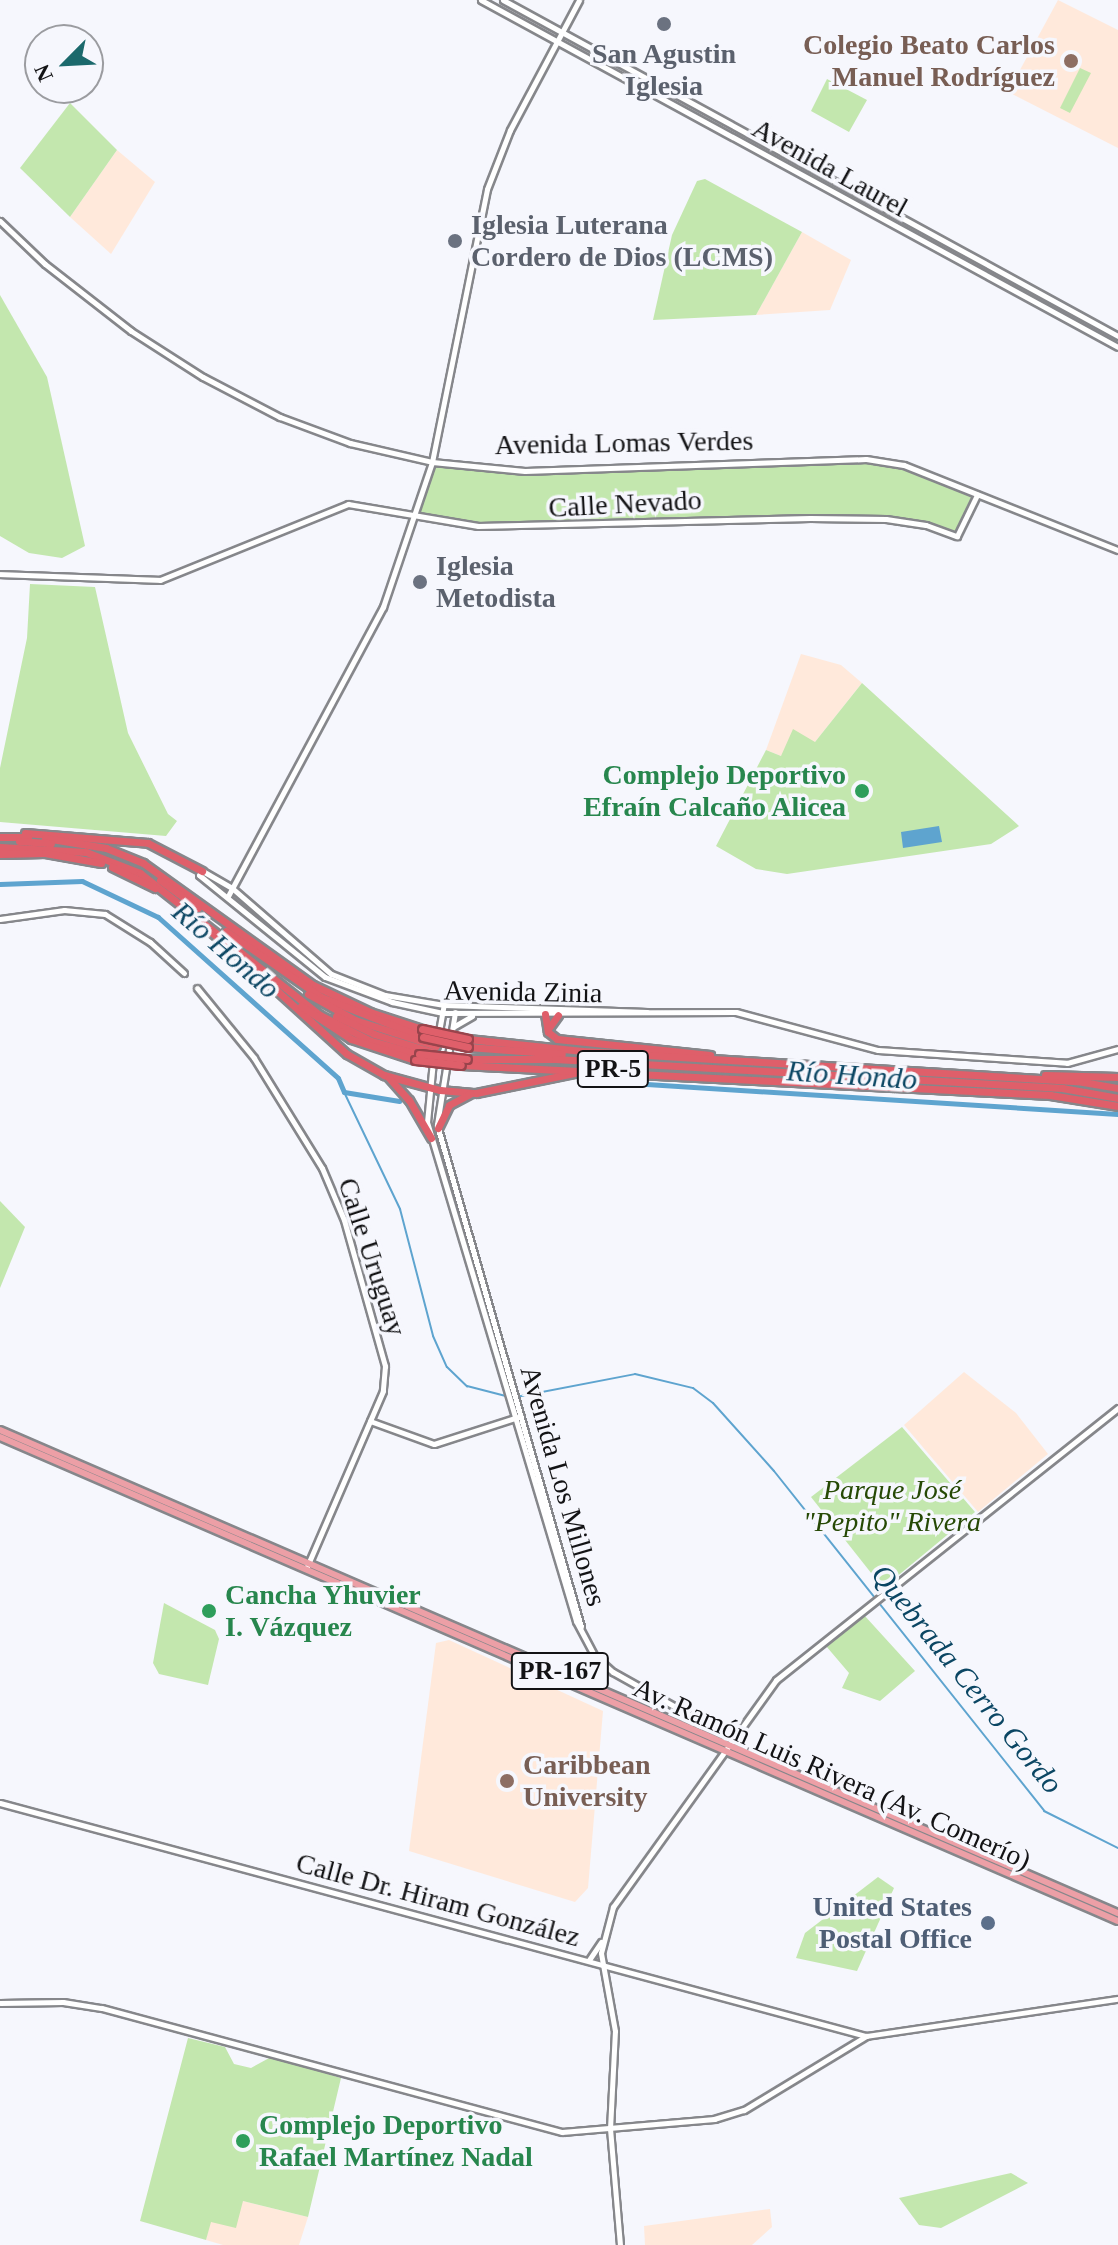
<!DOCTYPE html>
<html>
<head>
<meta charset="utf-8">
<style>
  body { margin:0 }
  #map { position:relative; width:1118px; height:2245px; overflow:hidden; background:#f6f7fd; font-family:"Times New Roman",serif }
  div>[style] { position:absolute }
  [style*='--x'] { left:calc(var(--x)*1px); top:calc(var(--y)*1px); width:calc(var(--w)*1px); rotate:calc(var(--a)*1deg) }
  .education>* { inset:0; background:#ffe9db }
  .green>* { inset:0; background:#c3e7ae }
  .water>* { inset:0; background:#5ea4cf }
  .stream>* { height:2px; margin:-1px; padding:0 1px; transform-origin:1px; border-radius:1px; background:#5ea4cf }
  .canal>* { height:5px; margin:-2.5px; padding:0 2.5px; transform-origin:2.5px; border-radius:2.5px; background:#5ea4cf }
  .roads { filter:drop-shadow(2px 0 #86878b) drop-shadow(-2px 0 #86878b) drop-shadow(0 2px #86878b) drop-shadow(0 -2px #86878b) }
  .tertiary>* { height:5px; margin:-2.5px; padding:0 2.5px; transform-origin:2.5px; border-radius:2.5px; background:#fff }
  .primary>* { height:6px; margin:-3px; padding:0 3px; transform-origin:3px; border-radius:3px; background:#ec9fa6 }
  .motorway>* { height:7px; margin:-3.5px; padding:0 3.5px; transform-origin:3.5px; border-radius:3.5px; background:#df5f6a }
  .bridges { filter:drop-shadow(2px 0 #98444c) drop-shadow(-2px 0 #98444c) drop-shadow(0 2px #98444c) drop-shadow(0 -2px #98444c) }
  .motorway-bridge>* { height:7px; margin:-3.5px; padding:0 3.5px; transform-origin:3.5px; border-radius:3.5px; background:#df5f6a }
  .dots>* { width:22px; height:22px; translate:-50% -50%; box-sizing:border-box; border:4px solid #f6f7fd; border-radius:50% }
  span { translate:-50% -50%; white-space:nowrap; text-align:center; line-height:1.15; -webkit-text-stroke:7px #f6f7fd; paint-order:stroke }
  .shield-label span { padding:2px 6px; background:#f6f7fd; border:2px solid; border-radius:6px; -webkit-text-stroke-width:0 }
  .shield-label { font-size:26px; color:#131315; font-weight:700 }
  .education-label { font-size:28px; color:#785e54; font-weight:700 }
  .right { translate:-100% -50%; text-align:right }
  .left { translate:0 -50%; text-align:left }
  .worship-label { font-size:28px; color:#5b616d; font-weight:700 }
  .street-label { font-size:28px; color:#131315 }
  .leisure-label { font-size:28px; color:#27864d; font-weight:700 }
  .park-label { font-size:28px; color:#264905; font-style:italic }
  .service-label { font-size:28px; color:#4e5e75; font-weight:700 }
  .water-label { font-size:30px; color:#0b4663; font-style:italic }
  .north { position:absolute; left:24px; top:24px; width:80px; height:80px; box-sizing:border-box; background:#f6f7fd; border:2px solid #9b9ca0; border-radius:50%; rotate:246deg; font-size:22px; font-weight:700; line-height:32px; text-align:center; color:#131315 }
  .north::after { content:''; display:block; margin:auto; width:28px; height:36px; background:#1b696c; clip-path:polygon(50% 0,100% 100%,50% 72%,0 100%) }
</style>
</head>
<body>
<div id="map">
  <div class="education">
    <div style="clip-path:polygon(1058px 0,1118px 30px,1118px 148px,1008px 92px)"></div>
    <div style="clip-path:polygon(117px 150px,155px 182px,111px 254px,70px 217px)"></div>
    <div style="clip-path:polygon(802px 232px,851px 260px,830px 310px,756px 315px)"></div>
    <div style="clip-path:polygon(801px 654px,841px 665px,862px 683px,815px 742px,781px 756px,766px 750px)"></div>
    <div style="clip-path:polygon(964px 1372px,1016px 1413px,1048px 1454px,978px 1512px,904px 1425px)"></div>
    <div style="clip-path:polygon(449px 1640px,603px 1711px,588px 1888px,575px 1902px,409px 1851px,436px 1643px)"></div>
    <div style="clip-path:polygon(243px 2201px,308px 2217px,299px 2245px,223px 2245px,206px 2240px,210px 2222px)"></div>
    <div style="clip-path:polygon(770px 2209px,772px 2227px,752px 2245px,645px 2245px,644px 2226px)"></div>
  </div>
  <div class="green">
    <div style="clip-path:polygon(1080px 68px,1091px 73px,1070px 113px,1060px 108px)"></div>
    <div style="clip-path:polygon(827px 79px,867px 100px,849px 132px,811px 111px)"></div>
    <div style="clip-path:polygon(70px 103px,117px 150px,70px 217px,20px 168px)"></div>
    <div style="clip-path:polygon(705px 179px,802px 232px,756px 315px,653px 320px,672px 235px,697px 181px)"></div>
    <div style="clip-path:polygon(0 295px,47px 377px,85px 546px,62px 558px,29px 553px,0 536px)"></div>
    <div style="clip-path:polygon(824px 457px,904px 465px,977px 495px,957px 536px,886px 519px,533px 529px,417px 517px,432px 462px,525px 471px)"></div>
    <div style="clip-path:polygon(30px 584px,95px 587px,128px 733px,168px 814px,177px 821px,166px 836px,0 822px,0 768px,27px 638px)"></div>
    <div style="clip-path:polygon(862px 683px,1019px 826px,991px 844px,787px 874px,756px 869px,716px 846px,766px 750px,781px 756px,793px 729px,815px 742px)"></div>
    <div style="clip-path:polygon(0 1201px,25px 1227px,0 1288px)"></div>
    <div style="clip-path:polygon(902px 1427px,975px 1512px,883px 1588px,811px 1497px)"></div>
    <div style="clip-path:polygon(164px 1603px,215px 1630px,219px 1639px,208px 1685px,159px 1674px,153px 1663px)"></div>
    <div style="clip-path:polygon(864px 1615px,915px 1671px,880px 1701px,842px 1688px,849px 1673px,826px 1646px)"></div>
    <div style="clip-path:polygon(878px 1877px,894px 1888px,857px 1971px,796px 1958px,805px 1933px)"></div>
    <div style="clip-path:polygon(188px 2038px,225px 2047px,234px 2064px,251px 2068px,271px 2057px,341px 2078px,308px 2217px,243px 2201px,236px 2228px,211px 2222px,206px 2240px,140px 2221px)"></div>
    <div style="clip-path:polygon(1011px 2173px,1028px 2183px,941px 2228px,919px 2225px,899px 2198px)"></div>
  </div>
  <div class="water">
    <div style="clip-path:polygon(939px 826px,942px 842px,903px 848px,901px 832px)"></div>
  </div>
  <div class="stream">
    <div style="--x:344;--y:1092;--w:130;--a:64.4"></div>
    <div style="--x:400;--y:1209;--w:131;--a:75.4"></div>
    <div style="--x:433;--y:1336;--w:34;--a:66"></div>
    <div style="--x:447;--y:1367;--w:28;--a:44"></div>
    <div style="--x:467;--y:1386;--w:40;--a:14.4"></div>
    <div style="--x:516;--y:1397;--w:121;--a:-10.9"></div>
    <div style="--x:635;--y:1374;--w:60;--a:13.6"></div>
    <div style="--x:693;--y:1388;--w:25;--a:37"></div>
    <div style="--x:713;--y:1403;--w:91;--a:48.1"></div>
    <div style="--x:774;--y:1471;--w:434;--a:51.5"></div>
    <div style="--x:1044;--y:1811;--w:83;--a:26.6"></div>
  </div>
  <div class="canal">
    <div style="--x:0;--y:884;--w:82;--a:-2.1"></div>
    <div style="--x:82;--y:881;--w:84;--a:25.3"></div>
    <div style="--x:158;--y:917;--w:241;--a:41.8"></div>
    <div style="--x:338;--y:1078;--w:15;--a:67"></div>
    <div style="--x:344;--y:1092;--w:56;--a:9.3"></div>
    <div style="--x:584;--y:1080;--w:535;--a:3.64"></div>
  </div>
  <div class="roads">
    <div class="tertiary">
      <div style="--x:481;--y:0;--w:725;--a:28.58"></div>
      <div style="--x:503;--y:0;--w:701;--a:28.65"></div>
      <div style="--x:0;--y:221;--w:62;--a:43.7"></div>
      <div style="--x:45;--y:264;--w:109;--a:37.9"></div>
      <div style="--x:131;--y:331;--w:85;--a:32.6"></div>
      <div style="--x:203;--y:377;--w:87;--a:27.5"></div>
      <div style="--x:280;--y:417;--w:75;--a:20.4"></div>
      <div style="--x:350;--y:443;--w:84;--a:13"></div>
      <div style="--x:432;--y:462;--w:93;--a:5.5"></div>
      <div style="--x:525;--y:471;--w:341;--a:-2"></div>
      <div style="--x:866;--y:459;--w:38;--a:9"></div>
      <div style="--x:904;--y:465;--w:230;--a:21.7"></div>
      <div style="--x:0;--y:574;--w:160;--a:2.1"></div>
      <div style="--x:160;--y:580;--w:203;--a:-22"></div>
      <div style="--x:348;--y:504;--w:132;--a:9.6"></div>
      <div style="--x:478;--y:526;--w:332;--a:-1.4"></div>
      <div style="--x:810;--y:518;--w:76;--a:0.8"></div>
      <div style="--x:886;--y:519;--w:40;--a:8.5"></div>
      <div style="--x:926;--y:525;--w:33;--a:20"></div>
      <div style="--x:957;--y:536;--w:46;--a:-64"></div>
      <div style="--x:228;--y:896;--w:328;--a:-61.8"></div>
      <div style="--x:383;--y:607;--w:153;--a:-71.3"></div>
      <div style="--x:432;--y:462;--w:278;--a:-78.6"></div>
      <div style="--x:487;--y:189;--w:63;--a:-68.7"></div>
      <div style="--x:510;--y:130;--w:147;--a:-62"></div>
      <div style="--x:0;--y:919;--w:65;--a:-8"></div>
      <div style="--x:64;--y:910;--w:41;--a:5.6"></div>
      <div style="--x:105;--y:914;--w:53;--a:31.9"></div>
      <div style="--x:150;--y:942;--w:46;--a:42.4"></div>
      <div style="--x:197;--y:988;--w:90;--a:50.8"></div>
      <div style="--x:254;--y:1058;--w:129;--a:58.3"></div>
      <div style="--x:322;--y:1168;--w:56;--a:67.1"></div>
      <div style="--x:344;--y:1220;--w:152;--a:74.3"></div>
      <div style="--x:385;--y:1366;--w:25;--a:95"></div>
      <div style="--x:383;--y:1391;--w:194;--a:113.4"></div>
      <div style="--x:455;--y:1012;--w:114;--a:99.1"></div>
      <div style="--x:437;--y:1125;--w:522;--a:73.99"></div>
      <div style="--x:647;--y:1012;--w:203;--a:-178"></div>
      <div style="--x:444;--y:1005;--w:60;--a:-170.4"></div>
      <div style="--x:385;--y:995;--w:58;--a:-158.7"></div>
      <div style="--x:331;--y:974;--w:131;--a:-139"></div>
      <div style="--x:232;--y:888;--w:34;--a:-150"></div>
      <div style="--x:202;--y:871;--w:5;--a:127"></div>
      <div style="--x:199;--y:875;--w:162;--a:39"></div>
      <div style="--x:325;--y:977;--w:72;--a:20.5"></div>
      <div style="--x:392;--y:1002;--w:52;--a:12.2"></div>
      <div style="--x:443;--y:1013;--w:293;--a:-0.2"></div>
      <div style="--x:736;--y:1012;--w:147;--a:15"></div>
      <div style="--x:878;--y:1050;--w:189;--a:3.9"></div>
      <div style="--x:1067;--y:1063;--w:53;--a:-15.4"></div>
      <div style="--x:453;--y:1027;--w:22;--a:-30"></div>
      <div style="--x:437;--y:1043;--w:39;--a:-80"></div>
      <div style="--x:433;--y:1061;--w:61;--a:95.6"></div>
      <div style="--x:427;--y:1122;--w:521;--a:73.37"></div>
      <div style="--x:576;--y:1621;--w:40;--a:62"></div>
      <div style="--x:595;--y:1656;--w:24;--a:42"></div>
      <div style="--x:613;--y:1672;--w:135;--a:29.2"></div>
      <div style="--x:370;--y:1421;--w:68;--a:19.8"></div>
      <div style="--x:434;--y:1444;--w:91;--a:-17.8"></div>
      <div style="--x:0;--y:1803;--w:897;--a:15.06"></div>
      <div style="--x:866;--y:2036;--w:255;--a:-8.4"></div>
      <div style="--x:589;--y:1960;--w:22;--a:-56"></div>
      <div style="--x:0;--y:2003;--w:63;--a:-0.9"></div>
      <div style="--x:63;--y:2002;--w:39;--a:9"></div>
      <div style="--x:102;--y:2008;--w:476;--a:15.1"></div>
      <div style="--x:562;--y:2132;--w:153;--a:-4.9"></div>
      <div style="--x:714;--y:2119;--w:31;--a:-17"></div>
      <div style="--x:744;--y:2110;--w:143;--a:-31.2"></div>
      <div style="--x:620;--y:2245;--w:116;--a:-94.9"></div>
      <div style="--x:610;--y:2129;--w:98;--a:-87.1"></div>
      <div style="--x:615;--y:2031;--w:79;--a:-100.2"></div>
      <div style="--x:601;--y:1953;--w:48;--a:-75.4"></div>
      <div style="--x:613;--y:1907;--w:279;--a:-54.3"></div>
      <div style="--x:776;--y:1680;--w:437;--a:-38.5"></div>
    </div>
    <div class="primary">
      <div style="--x:0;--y:1430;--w:1218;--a:23.37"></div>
      <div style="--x:0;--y:1437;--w:1218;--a:23.41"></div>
    </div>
    <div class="motorway">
      <div style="--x:25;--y:833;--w:123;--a:4.6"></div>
      <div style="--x:148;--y:843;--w:61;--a:27.4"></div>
      <div style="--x:0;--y:837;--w:28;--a:0"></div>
      <div style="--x:45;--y:838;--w:62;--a:9.3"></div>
      <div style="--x:106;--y:848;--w:40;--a:22"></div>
      <div style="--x:143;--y:863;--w:209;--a:35.7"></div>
      <div style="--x:313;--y:985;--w:63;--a:25.3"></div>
      <div style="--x:370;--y:1012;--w:55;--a:18.1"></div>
      <div style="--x:19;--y:841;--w:32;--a:4"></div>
      <div style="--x:0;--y:847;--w:86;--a:3.3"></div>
      <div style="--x:86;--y:852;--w:58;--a:21.3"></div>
      <div style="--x:140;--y:873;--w:229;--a:38.3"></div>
      <div style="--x:320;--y:1015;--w:57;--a:27"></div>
      <div style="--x:371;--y:1041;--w:50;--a:15.2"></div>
      <div style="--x:0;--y:854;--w:45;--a:-1.3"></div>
      <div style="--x:45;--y:853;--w:57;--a:10.1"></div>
      <div style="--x:112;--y:867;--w:48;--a:26"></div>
      <div style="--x:160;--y:880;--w:47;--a:36.4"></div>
      <div style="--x:209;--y:930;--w:48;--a:40.7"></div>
      <div style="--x:226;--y:931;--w:116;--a:34.8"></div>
      <div style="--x:321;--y:997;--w:110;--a:21.4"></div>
      <div style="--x:241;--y:958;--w:143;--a:42.2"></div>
      <div style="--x:347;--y:1054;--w:43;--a:29.6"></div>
      <div style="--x:384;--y:1075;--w:58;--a:15"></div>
      <div style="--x:440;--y:1090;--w:36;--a:5"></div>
      <div style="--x:476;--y:1093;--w:110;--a:-11.5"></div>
      <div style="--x:308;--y:994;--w:54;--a:29"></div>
      <div style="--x:355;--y:1020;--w:85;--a:17.8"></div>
      <div style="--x:301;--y:1006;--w:60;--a:33.4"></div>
      <div style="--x:351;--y:1039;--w:67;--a:18.2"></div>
      <div style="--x:545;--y:1014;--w:18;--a:81"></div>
      <div style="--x:548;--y:1032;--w:11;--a:38"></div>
      <div style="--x:557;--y:1039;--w:154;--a:6"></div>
      <div style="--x:336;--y:1016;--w:42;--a:25.3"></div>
      <div style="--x:374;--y:1034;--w:64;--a:17.3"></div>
      <div style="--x:548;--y:1029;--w:17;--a:-54"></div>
      <div style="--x:468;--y:1039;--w:115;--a:6"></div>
      <div style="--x:582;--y:1051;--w:496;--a:3.5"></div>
      <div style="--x:1077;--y:1081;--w:42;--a:9.7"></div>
      <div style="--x:468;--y:1047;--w:94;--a:4.3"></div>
      <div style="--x:467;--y:1059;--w:88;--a:0"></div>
      <div style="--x:555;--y:1059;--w:508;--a:3.27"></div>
      <div style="--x:1062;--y:1088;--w:57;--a:10.1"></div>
      <div style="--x:461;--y:1065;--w:590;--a:2.92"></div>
      <div style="--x:1050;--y:1095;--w:69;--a:9.2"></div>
      <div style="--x:1045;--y:1075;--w:73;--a:1.6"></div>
      <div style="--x:389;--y:1078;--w:30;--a:48"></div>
      <div style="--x:409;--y:1100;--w:44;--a:59.9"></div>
      <div style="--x:438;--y:1128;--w:25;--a:-64"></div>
      <div style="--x:449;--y:1105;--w:24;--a:-28"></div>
    </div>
  </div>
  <div class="bridges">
    <div class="motorway-bridge">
      <div style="--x:422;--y:1029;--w:47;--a:12.3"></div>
      <div style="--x:423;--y:1037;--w:46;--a:12.5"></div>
      <div style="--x:419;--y:1054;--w:48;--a:5.9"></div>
      <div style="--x:415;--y:1060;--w:46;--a:6.2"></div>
    </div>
  </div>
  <div class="dots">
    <div style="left:664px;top:24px;background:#6b7280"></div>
    <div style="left:1071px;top:61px;background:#8d6e63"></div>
    <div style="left:455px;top:241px;background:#6b7280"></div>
    <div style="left:420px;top:582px;background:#6b7280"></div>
    <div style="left:862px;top:791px;background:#2e9e5b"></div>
    <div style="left:209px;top:1611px;background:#2e9e5b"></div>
    <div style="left:507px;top:1781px;background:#8d6e63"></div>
    <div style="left:988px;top:1923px;background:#5c6f8a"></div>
    <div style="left:243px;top:2141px;background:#2e9e5b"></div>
  </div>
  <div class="shield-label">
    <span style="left:613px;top:1069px">PR-5</span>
    <span style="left:560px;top:1671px">PR-167</span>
  </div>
  <div class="education-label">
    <span class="right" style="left:1055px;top:61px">Colegio Beato Carlos<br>Manuel Rodríguez</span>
    <span class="left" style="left:523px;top:1781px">Caribbean<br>University</span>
  </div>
  <div class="worship-label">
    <span style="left:664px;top:70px">San Agustin<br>Iglesia</span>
    <span class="left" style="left:471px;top:241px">Iglesia Luterana<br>Cordero de Dios (LCMS)</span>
    <span class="left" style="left:436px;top:582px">Iglesia<br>Metodista</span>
  </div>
  <div class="street-label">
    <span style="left:830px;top:168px;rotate:29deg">Avenida Laurel</span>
    <span style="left:624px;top:443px;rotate:-1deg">Avenida Lomas Verdes</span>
    <span style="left:625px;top:504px;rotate:-3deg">Calle Nevado</span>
    <span style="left:523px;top:992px;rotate:1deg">Avenida Zinia</span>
    <span style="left:372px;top:1257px;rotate:72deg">Calle Uruguay</span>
    <span style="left:563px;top:1486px;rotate:74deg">Avenida Los Millones</span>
    <span style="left:832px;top:1774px;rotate:24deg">Av. Ramón Luis Rivera (Av. Comerío)</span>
    <span style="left:438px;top:1900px;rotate:15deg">Calle Dr. Hiram González</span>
  </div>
  <div class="leisure-label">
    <span class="right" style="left:846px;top:791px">Complejo Deportivo<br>Efraín Calcaño Alicea</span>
    <span class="left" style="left:225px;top:1611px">Cancha Yhuvier<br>I. Vázquez</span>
    <span class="left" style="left:259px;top:2141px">Complejo Deportivo<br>Rafael Martínez Nadal</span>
  </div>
  <div class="park-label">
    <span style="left:892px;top:1506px">Parque José<br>"Pepito" Rivera</span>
  </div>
  <div class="service-label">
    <span class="right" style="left:972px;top:1923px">United States<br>Postal Office</span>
  </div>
  <div class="water-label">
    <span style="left:226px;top:950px;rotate:41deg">Río Hondo</span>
    <span style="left:852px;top:1075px;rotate:4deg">Río Hondo</span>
    <span style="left:967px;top:1679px;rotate:51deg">Quebrada Cerro Gordo</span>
  </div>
  <div class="north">N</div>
</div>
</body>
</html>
